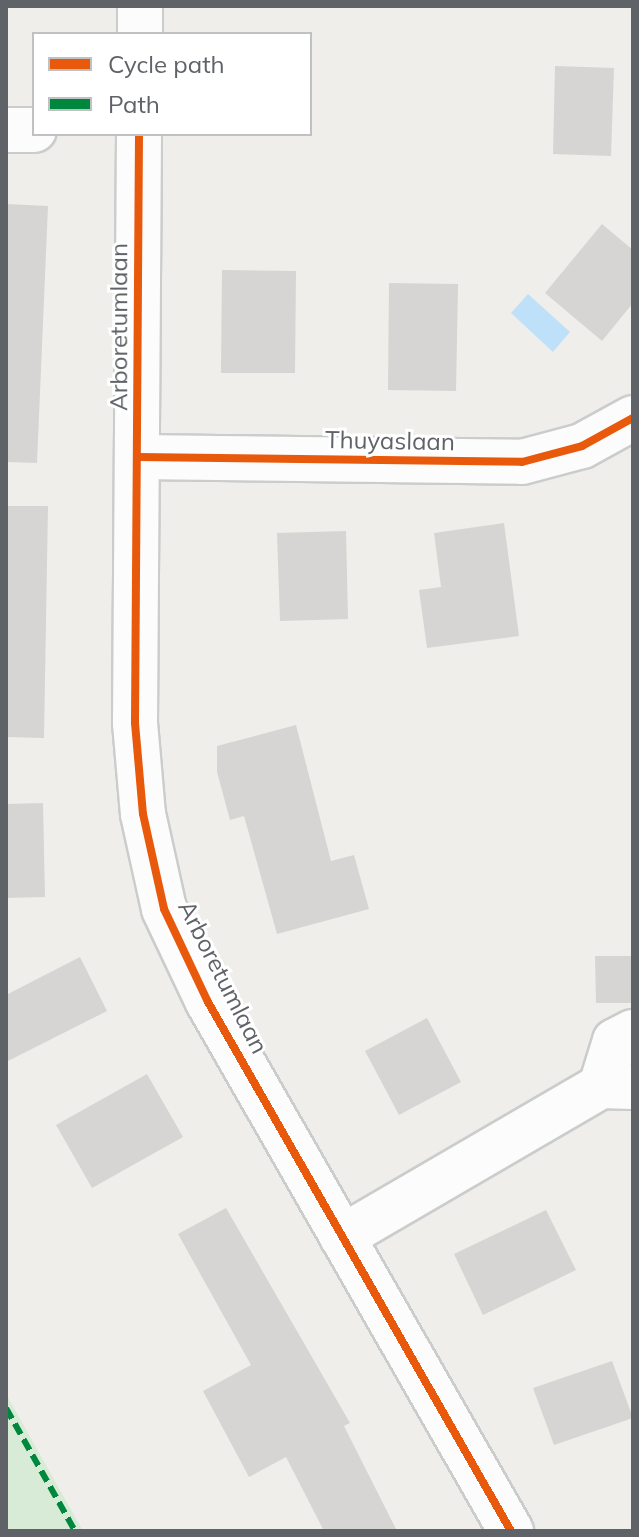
<!DOCTYPE html>
<html>
<head>
<meta charset="utf-8">
<style>
  body { margin:0 }
  #map { position:relative; width:639px; height:1537px; overflow:hidden; background:#efeeea; font-family:Mulish,sans-serif }
  div>[style] { position:absolute }
  [style*='--x'] { left:calc(var(--x)*1px); top:calc(var(--y)*1px); width:calc(var(--w)*1px); rotate:calc(var(--a)*1deg) }
  .green>* { inset:0; background:#d8ebd6 }
  .water>* { inset:0; background:#bfe0f9 }
  .building>* { inset:0; background:#d6d5d3 }
  .roads { filter:drop-shadow(2px 0 #cbcccc) drop-shadow(-2px 0 #cbcccc) drop-shadow(0 2px #cbcccc) drop-shadow(0 -2px #cbcccc) }
  .minor>* { height:44px; margin:-22px; padding:0 22px; transform-origin:22px; border-radius:22px; background:#fdfcfc }
  .quiet>* { height:6px; margin-top:-3px; transform-origin:0; background:repeating-linear-gradient(90deg,#00873e 0 12px,transparent 0 18px) }
  .cycleway>* { height:8px; margin:-4px; padding:0 4px; transform-origin:4px; border-radius:4px; background:#e8590c }
  span { translate:-50% -50%; white-space:nowrap; text-align:center; line-height:1.15; -webkit-text-stroke:6px #fff; paint-order:stroke }
  .street-label { font-size:24px; color:#5f6368 }
  .frame { position:absolute; inset:0; border:8px solid #5f6368; pointer-events:none }
  .legend { position:absolute; left:32px; top:32px; width:280px; height:104px; box-sizing:border-box; background:#fff; border:2px solid #bfc1c3; margin:0; padding:10px 14px; list-style:none; font-size:24px; color:#5f6368 }
  .legend li { display:flex; align-items:center; gap:16px; height:40px }
  .legend b { width:40px; border:2px solid #bfc1c3 }
</style>
</head>
<body>
<div id="map">
  <div class="green">
    <div style="clip-path:polygon(6px 1394px,83px 1531px,6px 1531px)"></div>
  </div>
  <div class="water">
    <div style="clip-path:polygon(528px 294px,570px 332px,553px 352px,511px 313px)"></div>
  </div>
  <div class="building">
    <div style="clip-path:polygon(555px 66px,614px 68px,611px 156px,553px 154px)"></div>
    <div style="clip-path:polygon(6px 204px,48px 206px,37px 463px,6px 462px)"></div>
    <div style="clip-path:polygon(602px 224px,633px 250px,633px 303px,602px 341px,545px 293px)"></div>
    <div style="clip-path:polygon(222px 270px,296px 271px,295px 373px,221px 373px)"></div>
    <div style="clip-path:polygon(389px 283px,458px 284px,456px 391px,388px 390px)"></div>
    <div style="clip-path:polygon(6px 506px,48px 506px,44px 738px,6px 737px)"></div>
    <div style="clip-path:polygon(504px 523px,519px 636px,427px 648px,419px 590px,441px 587px,434px 533px)"></div>
    <div style="clip-path:polygon(346px 531px,348px 619px,280px 621px,277px 533px)"></div>
    <div style="clip-path:polygon(296px 725px,331px 861px,354px 855px,369px 909px,277px 934px,244px 816px,230px 820px,217px 772px,217px 746px)"></div>
    <div style="clip-path:polygon(43px 803px,45px 897px,6px 898px,6px 804px)"></div>
    <div style="clip-path:polygon(595px 956px,633px 956px,633px 1003px,596px 1003px)"></div>
    <div style="clip-path:polygon(80px 957px,107px 1011px,6px 1062px,6px 995px)"></div>
    <div style="clip-path:polygon(427px 1018px,461px 1082px,399px 1115px,365px 1051px)"></div>
    <div style="clip-path:polygon(147px 1074px,183px 1137px,92px 1188px,56px 1125px)"></div>
    <div style="clip-path:polygon(226px 1208px,350px 1423px,344px 1426px,397px 1531px,324px 1531px,286px 1457px,249px 1477px,203px 1391px,251px 1365px,178px 1234px)"></div>
    <div style="clip-path:polygon(546px 1210px,576px 1270px,483px 1315px,454px 1254px)"></div>
    <div style="clip-path:polygon(612px 1361px,633px 1418px,554px 1445px,533px 1388px)"></div>
  </div>
  <div class="roads">
    <div class="minor">
      <div style="--x:140;--y:34;--w:28;--a:-90"></div>
      <div style="--x:6;--y:130;--w:28;--a:0"></div>
      <div style="--x:139;--y:134;--w:589;--a:90.39"></div>
      <div style="--x:135;--y:723;--w:91;--a:85"></div>
      <div style="--x:143;--y:814;--w:97;--a:77.5"></div>
      <div style="--x:164;--y:909;--w:103;--a:64.7"></div>
      <div style="--x:208;--y:1002;--w:610;--a:60.2"></div>
      <div style="--x:138;--y:457;--w:384;--a:0.7"></div>
      <div style="--x:522;--y:462;--w:62;--a:-14.9"></div>
      <div style="--x:582;--y:446;--w:58;--a:-28.8"></div>
      <div style="--x:601;--y:1086;--w:47;--a:-72.7"></div>
      <div style="--x:615;--y:1041;--w:20;--a:-27"></div>
      <div style="--x:342;--y:1237;--w:300;--a:-30.2"></div>
      <div style="--x:601;--y:1086;--w:32;--a:2"></div>
    </div>
  </div>
  <div class="quiet">
    <div style="--x:6;--y:1408;--w:141;--a:60.7"></div>
  </div>
  <div class="cycleway">
    <div style="--x:139;--y:134;--w:589;--a:90.39"></div>
    <div style="--x:135;--y:723;--w:91;--a:85"></div>
    <div style="--x:143;--y:814;--w:97;--a:77.5"></div>
    <div style="--x:164;--y:909;--w:103;--a:64.7"></div>
    <div style="--x:208;--y:1002;--w:610;--a:60.2"></div>
    <div style="--x:138;--y:457;--w:384;--a:0.7"></div>
    <div style="--x:522;--y:462;--w:62;--a:-14.9"></div>
    <div style="--x:582;--y:446;--w:58;--a:-28.8"></div>
  </div>
  <div class="street-label">
    <span style="left:119px;top:327px;rotate:-90deg">Arboretumlaan</span>
    <span style="left:390px;top:441px;rotate:1deg">Thuyaslaan</span>
    <span style="left:223px;top:977px;rotate:63deg">Arboretumlaan</span>
  </div>
  <div class="frame"></div>
  <ul class="legend">
  <li><b style="height:10px;background:#e8590c"></b>Cycle path</li>
  <li><b style="height:10px;background:#00873e"></b>Path</li>
  </ul>
</div>
</body>
</html>
